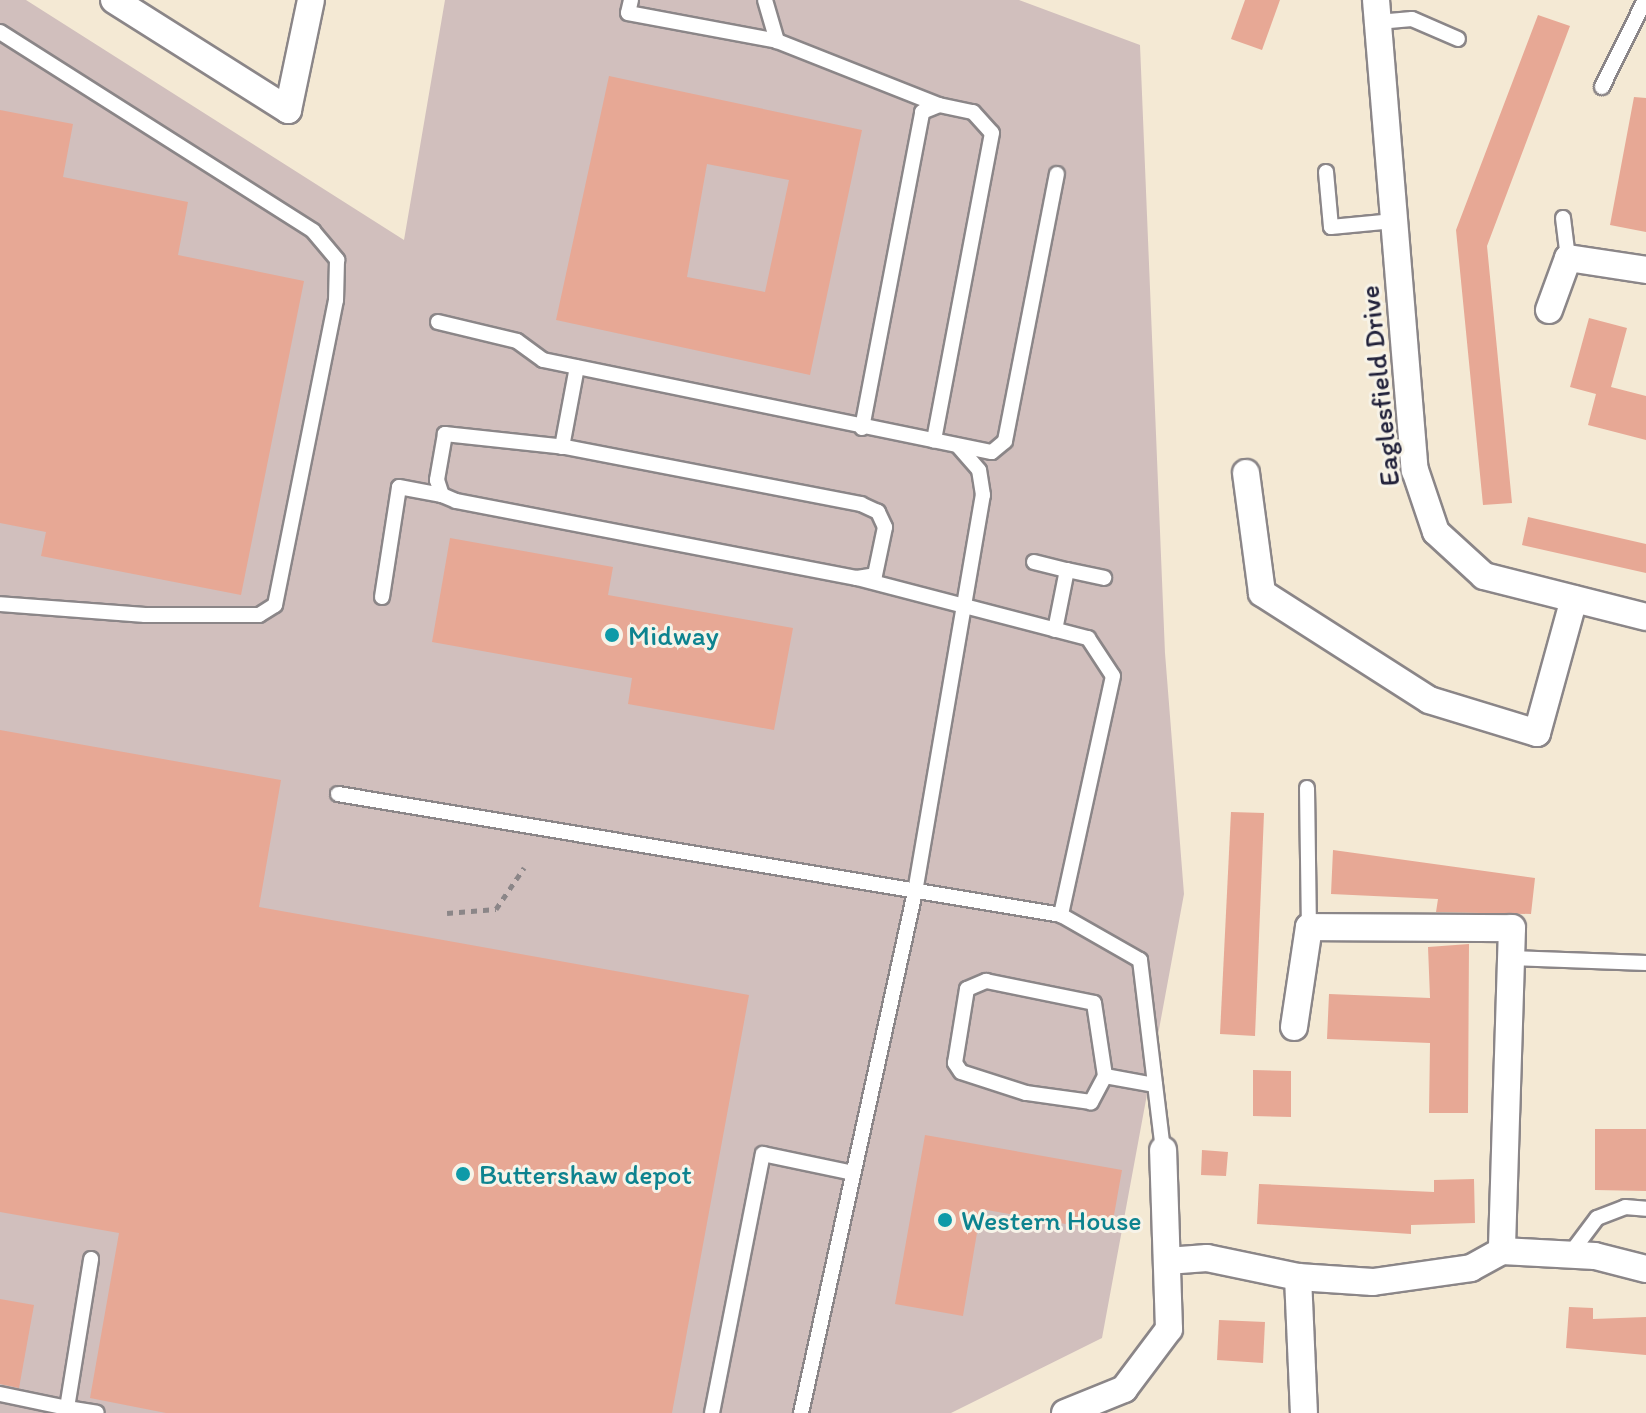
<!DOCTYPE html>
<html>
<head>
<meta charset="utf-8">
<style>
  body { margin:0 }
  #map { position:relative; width:1646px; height:1413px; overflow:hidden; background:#f4e9d4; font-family:Itim,sans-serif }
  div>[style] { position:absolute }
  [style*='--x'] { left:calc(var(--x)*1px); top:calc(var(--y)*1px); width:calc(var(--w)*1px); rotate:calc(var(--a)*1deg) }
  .industrial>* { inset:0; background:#d1bfbd }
  .building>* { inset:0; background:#e7a895 }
  .path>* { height:5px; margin-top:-2.5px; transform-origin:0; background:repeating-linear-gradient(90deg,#8b8688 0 6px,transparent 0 12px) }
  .roads { filter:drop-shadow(2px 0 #8b8688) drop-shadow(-2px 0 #8b8688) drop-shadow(0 2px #8b8688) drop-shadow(0 -2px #8b8688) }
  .service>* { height:14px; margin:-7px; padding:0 7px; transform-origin:7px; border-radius:7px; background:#fff }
  .minor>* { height:26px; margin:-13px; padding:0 13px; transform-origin:13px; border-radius:13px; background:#fff }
  .dots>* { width:22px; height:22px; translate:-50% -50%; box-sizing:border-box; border:4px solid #f7f3e8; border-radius:50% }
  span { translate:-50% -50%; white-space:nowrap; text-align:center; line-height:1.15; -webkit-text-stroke:6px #f7f3e8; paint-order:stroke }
  .street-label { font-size:28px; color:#22223b }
  .culture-label { font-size:28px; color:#0d838f }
  .left { translate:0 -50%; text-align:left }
</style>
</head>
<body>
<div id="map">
  <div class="industrial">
    <div style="clip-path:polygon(0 0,26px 0,404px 240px,445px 0,1019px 0,1140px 45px,1165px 653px,1184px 894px,1102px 1338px,951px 1413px,0 1413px)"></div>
  </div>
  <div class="building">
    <div style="clip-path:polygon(1245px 0,1280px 0,1262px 50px,1231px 39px)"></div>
    <div style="clip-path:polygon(1538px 15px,1570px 26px,1487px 246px,1512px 503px,1483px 505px,1456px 230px)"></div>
    <div style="clip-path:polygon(evenodd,609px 76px,862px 130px,810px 375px,556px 320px,609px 76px,707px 164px,789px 180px,765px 292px,687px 277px,707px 164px)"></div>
    <div style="clip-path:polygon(1634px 97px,1646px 98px,1646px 232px,1610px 225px)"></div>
    <div style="clip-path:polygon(0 110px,73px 124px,63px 177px,188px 202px,178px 255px,304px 281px,241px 595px,41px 556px,46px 532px,0 523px)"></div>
    <div style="clip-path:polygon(1589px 318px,1627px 328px,1611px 387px,1646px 396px,1646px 440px,1588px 425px,1596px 394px,1570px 387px)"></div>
    <div style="clip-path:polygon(1528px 517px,1646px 544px,1646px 573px,1522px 545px)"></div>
    <div style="clip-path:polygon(450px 538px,613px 567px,608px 595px,793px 628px,774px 730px,628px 704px,632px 678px,432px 642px)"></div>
    <div style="clip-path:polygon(0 730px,281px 780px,259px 907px,749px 995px,672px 1413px,166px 1413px,90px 1398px,119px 1233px,0 1212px)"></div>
    <div style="clip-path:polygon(1231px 812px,1264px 813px,1255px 1036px,1220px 1034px)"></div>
    <div style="clip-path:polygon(1333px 850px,1535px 878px,1531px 914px,1436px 912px,1438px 899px,1331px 894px)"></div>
    <div style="clip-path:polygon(1469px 944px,1468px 1113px,1429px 1113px,1430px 1043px,1327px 1039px,1329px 994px,1430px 998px,1428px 947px)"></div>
    <div style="clip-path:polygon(1253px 1070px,1291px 1071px,1291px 1117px,1253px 1116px)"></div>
    <div style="clip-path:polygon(1595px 1129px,1646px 1129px,1646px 1191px,1595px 1190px)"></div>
    <div style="clip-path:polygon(925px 1135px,1122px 1170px,1111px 1232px,981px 1209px,963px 1316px,895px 1304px)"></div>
    <div style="clip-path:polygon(1202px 1150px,1228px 1152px,1226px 1176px,1201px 1175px)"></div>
    <div style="clip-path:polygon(1474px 1179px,1475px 1223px,1411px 1225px,1411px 1234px,1257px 1224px,1259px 1184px,1434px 1192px,1434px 1180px)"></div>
    <div style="clip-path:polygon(0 1299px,34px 1305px,19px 1388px,0 1384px)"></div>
    <div style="clip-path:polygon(1569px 1307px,1593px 1308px,1593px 1319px,1646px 1317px,1646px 1355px,1566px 1348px)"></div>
    <div style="clip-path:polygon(1219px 1320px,1265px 1322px,1263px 1363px,1217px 1360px)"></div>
  </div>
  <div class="path">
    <div style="--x:447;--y:913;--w:49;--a:-4.7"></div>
    <div style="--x:496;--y:909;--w:50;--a:-55.7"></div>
  </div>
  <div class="roads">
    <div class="service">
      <div style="--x:631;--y:0;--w:13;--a:103"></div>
      <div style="--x:628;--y:13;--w:152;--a:10.6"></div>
      <div style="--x:777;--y:41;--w:174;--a:21.6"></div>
      <div style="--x:765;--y:0;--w:43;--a:73.7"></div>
      <div style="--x:1378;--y:22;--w:34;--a:-5"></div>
      <div style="--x:1412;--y:19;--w:50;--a:23.5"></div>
      <div style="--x:0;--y:32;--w:371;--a:32.4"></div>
      <div style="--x:313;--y:231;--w:38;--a:50"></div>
      <div style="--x:337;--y:260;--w:40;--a:91.4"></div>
      <div style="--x:336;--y:300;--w:311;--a:101.3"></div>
      <div style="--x:275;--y:605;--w:19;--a:148"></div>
      <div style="--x:259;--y:615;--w:114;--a:180"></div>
      <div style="--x:145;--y:615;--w:145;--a:-175.7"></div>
      <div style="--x:1602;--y:87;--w:97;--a:-63.7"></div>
      <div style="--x:1326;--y:172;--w:55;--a:84.8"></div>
      <div style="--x:1331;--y:227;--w:63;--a:-5.4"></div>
      <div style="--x:1563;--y:218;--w:40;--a:82.9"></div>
      <div style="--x:438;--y:322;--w:81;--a:13.5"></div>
      <div style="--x:517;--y:341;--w:32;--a:36"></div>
      <div style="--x:543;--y:360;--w:458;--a:11.6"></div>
      <div style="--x:992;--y:452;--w:17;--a:-40"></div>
      <div style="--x:1005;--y:441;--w:272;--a:-79"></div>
      <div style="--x:862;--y:428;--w:322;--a:-79.2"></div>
      <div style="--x:922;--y:112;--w:18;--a:-22"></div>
      <div style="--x:939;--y:105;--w:35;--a:12"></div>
      <div style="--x:973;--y:112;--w:28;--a:48"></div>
      <div style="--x:992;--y:133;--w:313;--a:100.7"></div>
      <div style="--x:562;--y:447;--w:81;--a:-79.4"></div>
      <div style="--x:1034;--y:562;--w:34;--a:14"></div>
      <div style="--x:857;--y:578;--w:18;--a:-9"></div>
      <div style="--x:875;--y:575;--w:49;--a:-78.2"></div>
      <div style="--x:885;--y:527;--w:17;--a:-115"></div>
      <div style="--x:878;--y:512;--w:19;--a:-155"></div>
      <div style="--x:861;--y:504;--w:300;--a:-169.1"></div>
      <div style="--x:566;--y:447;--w:122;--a:-173.9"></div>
      <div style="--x:445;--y:434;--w:47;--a:99.9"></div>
      <div style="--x:437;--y:480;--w:16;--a:72"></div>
      <div style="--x:442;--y:495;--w:15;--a:23"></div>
      <div style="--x:456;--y:501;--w:408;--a:10.9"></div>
      <div style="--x:857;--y:578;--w:239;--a:14.6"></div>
      <div style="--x:1088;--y:638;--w:45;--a:56.7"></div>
      <div style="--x:1113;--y:676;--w:245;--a:102.3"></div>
      <div style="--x:382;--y:597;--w:111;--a:-81.2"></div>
      <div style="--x:399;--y:487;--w:44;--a:10.5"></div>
      <div style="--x:1055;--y:630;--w:61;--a:-78.7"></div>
      <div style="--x:1067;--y:570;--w:38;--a:12"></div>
      <div style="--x:1307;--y:788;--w:139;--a:89.2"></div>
      <div style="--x:338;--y:794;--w:733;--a:9.5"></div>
      <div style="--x:1061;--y:915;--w:91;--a:29.7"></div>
      <div style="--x:1140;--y:960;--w:191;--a:83.1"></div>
      <div style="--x:1511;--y:958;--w:135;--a:2.1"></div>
      <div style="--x:986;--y:981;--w:110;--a:11.5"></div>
      <div style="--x:1094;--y:1003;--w:74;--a:81.4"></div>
      <div style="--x:1105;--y:1076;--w:30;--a:118"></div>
      <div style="--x:1091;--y:1102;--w:66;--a:-172.1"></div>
      <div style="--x:1026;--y:1093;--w:68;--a:-162.1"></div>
      <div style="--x:961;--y:1072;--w:11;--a:-124"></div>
      <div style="--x:955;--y:1063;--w:75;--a:-80.8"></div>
      <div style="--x:967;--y:989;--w:21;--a:-23"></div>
      <div style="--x:1105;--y:1076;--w:51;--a:10.2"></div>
      <div style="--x:1570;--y:1254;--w:45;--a:-53.1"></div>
      <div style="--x:1597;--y:1218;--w:30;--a:-21"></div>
      <div style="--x:1625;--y:1207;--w:21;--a:5"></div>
      <div style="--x:0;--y:1394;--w:68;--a:11.8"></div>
      <div style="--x:67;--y:1408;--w:151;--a:-80.8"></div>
      <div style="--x:67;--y:1408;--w:30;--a:9"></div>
      <div style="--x:712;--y:1413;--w:264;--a:-78.9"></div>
      <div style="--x:763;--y:1154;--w:92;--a:11.9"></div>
      <div style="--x:801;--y:1413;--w:533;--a:-77.66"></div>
      <div style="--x:915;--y:892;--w:403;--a:-80.3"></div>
      <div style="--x:983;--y:495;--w:25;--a:-99"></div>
      <div style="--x:979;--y:470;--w:32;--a:-131"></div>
    </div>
    <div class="minor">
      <div style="--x:114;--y:0;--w:206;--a:32.3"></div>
      <div style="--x:288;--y:110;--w:112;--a:-78.2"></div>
      <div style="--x:1376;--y:0;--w:472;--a:85.3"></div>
      <div style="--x:1415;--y:470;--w:65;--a:71.3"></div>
      <div style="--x:1436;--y:532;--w:65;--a:42.5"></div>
      <div style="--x:1484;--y:576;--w:167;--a:14.2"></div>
      <div style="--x:1549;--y:310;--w:55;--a:-69.9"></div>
      <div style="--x:1568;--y:258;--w:79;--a:8.7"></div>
      <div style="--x:1246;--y:473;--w:121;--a:82.4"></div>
      <div style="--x:1262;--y:593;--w:198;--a:32.6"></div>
      <div style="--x:1429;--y:700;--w:113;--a:17"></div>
      <div style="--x:1537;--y:733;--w:139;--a:-74.6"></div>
      <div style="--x:1294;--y:1027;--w:101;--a:-81.5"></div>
      <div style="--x:1309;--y:927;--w:203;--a:0.3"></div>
      <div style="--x:1512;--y:928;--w:323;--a:91.8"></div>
      <div style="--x:1167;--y:1261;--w:40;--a:-4.3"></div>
      <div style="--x:1207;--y:1258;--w:93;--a:11.8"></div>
      <div style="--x:1298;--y:1277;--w:75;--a:3.8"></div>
      <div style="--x:1373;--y:1282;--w:99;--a:-8.1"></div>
      <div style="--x:1471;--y:1268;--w:35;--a:-29"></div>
      <div style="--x:1502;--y:1251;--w:93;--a:3.1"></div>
      <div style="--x:1595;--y:1256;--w:53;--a:14.3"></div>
      <div style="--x:1298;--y:1277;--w:136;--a:87.5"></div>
      <div style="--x:1065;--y:1413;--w:64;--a:-22.1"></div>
      <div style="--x:1124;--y:1389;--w:75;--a:-53.1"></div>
      <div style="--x:1169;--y:1329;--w:179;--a:-91.9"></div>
    </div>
  </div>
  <div class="dots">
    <div style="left:612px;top:635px;background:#0f9aa8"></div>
    <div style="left:463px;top:1174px;background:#0f9aa8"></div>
    <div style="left:945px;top:1220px;background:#0f9aa8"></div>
  </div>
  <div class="street-label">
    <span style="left:1379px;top:386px;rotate:-96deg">Eaglesfield Drive</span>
  </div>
  <div class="culture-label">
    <span class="left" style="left:628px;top:635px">Midway</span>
    <span class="left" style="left:479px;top:1174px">Buttershaw depot</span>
    <span class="left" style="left:961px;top:1220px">Western House</span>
  </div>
</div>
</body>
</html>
